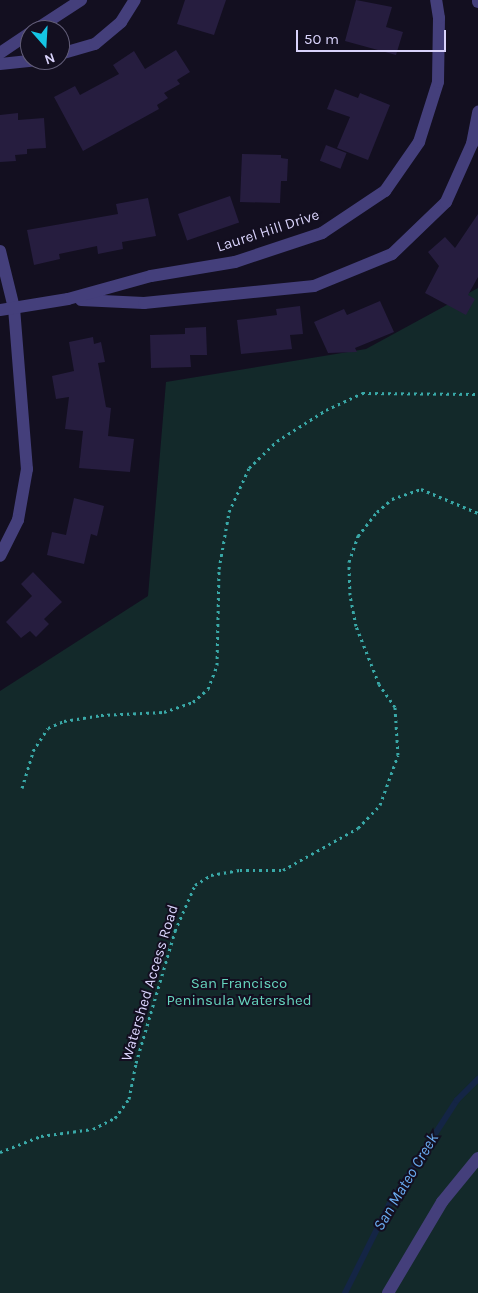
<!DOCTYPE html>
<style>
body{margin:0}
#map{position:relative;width:478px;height:1293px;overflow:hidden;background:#130f20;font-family:Karla,sans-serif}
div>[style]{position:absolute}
.green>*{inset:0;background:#13292a}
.stream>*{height:6px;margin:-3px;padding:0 3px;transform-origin:3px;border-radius:3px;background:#142545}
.building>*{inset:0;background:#261d3f;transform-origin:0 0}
.path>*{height:3px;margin-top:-1.5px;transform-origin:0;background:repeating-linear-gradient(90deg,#39a8a7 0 2.5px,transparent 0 6.5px)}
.minor>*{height:12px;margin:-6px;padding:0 6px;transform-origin:6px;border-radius:6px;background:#443f7b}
.tertiary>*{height:12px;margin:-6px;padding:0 6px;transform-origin:6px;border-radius:6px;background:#443f7b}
span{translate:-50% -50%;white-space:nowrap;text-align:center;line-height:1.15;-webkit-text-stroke:4px #130f20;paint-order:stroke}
.street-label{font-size:15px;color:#d9d3fb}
.park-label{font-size:15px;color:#66d4be}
.water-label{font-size:16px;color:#6aacf1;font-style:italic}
.north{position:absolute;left:20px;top:20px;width:50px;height:50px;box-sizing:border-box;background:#130f20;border:1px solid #625d78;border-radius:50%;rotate:161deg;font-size:14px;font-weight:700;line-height:20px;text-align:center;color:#d9d3fb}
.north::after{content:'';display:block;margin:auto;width:18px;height:22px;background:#15c5e4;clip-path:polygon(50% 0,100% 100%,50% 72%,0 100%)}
.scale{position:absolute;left:296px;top:30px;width:150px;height:22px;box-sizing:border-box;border:2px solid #d9d3fb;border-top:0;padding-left:6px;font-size:15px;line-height:18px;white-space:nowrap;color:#d9d3fb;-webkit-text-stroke:4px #130f20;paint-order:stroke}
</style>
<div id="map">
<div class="green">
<i style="clip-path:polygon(478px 288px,478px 1293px,0 1293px,0 691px,148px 596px,166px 382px,366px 349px)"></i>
</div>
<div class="stream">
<i style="left:345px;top:1293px;width:98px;rotate:-63.4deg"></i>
<i style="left:389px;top:1205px;width:125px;rotate:-57.1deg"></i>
<i style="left:457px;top:1100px;width:30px;rotate:-45deg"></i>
</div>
<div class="building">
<i style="clip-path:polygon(185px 0,226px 0,214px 35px,177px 24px)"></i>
<i style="clip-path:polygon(356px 0,392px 7px,386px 27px,403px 32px,396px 55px,345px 41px)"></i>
<i style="clip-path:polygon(176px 50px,190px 72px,177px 80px,180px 84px,164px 93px,168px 98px,157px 105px,159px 109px,83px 151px,54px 97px,75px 86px,80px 95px,119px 74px,113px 65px,134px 51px,145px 69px)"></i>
<i style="clip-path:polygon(335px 89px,358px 98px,360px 93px,390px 105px,368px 160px,337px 148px,350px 117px,327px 109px)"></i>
<i style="clip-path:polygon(18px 113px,18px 120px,44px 118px,46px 148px,27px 149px,27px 154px,15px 155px,16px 161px,0 162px,0 115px)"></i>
<i style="left:326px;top:145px;width:22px;height:17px;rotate:21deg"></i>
<i style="clip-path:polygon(242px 154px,281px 155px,281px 158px,288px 159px,287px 181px,281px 181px,280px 203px,240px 202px)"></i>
<i style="left:230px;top:196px;width:28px;height:55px;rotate:71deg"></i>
<i style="clip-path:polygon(148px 198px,156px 236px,122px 242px,123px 249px,98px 254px,97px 246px,59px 254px,60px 259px,34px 265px,27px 230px,118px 214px,116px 204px)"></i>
<i style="clip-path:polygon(478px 214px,478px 277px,468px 295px,475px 299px,466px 315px,425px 293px,439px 266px,428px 252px,445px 237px,455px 248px)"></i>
<i style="clip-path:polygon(380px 301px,394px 332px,355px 348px,357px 352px,328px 353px,314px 322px,344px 309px,347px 315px)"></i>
<i style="clip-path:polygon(300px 306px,303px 334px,290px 335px,292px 349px,241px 354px,237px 320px,277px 315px,276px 309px)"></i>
<i style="clip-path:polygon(206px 327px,207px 355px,190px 355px,191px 367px,151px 368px,150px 335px,185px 334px,185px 328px)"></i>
<i style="clip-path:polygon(93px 337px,94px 344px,101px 342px,105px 362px,98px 363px,106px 407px,111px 408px,108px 436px,134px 439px,130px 472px,79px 468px,83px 431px,65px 429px,69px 397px,56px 399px,52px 376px,74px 371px,69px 342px)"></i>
<i style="clip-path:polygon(74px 498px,104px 506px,97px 536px,91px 534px,84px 564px,47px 555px,52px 532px,66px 535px)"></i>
<i style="clip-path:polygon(33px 572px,62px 602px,44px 619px,49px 624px,36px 637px,30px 631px,21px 638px,6px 622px,32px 596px,21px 584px)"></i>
</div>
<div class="path">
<i style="left:22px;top:788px;width:39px;rotate:-73deg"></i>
<i style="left:33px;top:751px;width:27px;rotate:-57deg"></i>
<i style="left:48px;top:728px;width:17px;rotate:-24deg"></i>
<i style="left:64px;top:721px;width:37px;rotate:-9deg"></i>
<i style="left:101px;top:715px;width:63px;rotate:-2.7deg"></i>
<i style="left:164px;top:712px;width:31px;rotate:-19deg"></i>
<i style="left:193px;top:702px;width:20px;rotate:-41deg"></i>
<i style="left:208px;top:689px;width:26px;rotate:-69deg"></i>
<i style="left:217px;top:665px;width:96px;rotate:-88.8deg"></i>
<i style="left:219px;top:569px;width:58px;rotate:-80deg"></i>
<i style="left:229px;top:512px;width:48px;rotate:-65.6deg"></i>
<i style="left:249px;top:468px;width:39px;rotate:-44deg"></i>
<i style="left:277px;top:441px;width:58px;rotate:-32.3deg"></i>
<i style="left:326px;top:410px;width:40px;rotate:-25deg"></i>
<i style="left:362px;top:393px;width:116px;rotate:0.5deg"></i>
<i style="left:0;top:1152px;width:44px;rotate:-21.3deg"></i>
<i style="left:41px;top:1136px;width:52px;rotate:-7.7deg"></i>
<i style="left:93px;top:1129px;width:25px;rotate:-27deg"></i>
<i style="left:115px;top:1118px;width:24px;rotate:-54deg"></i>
<i style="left:129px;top:1099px;width:37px;rotate:-79deg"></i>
<i style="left:136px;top:1063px;width:138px;rotate:-73.5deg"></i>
<i style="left:175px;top:931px;width:50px;rotate:-66.5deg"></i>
<i style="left:195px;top:885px;width:19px;rotate:-32deg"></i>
<i style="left:211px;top:875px;width:29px;rotate:-10deg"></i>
<i style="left:240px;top:870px;width:43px"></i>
<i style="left:283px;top:870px;width:86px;rotate:-29.2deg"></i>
<i style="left:358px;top:828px;width:32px;rotate:-46deg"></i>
<i style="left:380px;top:805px;width:53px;rotate:-70.2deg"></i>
<i style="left:398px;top:755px;width:48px;rotate:-93.6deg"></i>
<i style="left:395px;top:707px;width:28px;rotate:-125deg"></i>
<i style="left:379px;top:684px;width:62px;rotate:-111.6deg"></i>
<i style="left:356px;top:626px;width:32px;rotate:-101deg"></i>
<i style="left:350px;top:595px;width:33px;rotate:-92deg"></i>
<i style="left:349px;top:562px;width:28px;rotate:-71deg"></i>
<i style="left:358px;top:536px;width:31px;rotate:-52deg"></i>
<i style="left:377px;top:512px;width:20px;rotate:-41deg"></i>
<i style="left:392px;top:499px;width:31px;rotate:-19deg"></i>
<i style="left:421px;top:489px;width:62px;rotate:22.8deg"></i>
</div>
<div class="minor">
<i style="left:478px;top:0;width:2px;rotate:90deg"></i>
<i style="left:35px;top:30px;width:55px;rotate:-33.1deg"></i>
<i style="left:0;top:53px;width:36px;rotate:-34deg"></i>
<i style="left:60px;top:54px;width:36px;rotate:-16deg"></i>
<i style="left:95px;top:44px;width:34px;rotate:-40deg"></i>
<i style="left:121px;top:22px;width:26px;rotate:-58deg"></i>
<i style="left:0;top:64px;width:36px;rotate:-6deg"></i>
<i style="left:0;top:251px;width:59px;rotate:76.2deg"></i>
<i style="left:14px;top:308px;width:162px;rotate:85.4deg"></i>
<i style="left:27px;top:469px;width:52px;rotate:100deg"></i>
<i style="left:18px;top:520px;width:40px;rotate:116.6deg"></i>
<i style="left:81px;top:300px;width:63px;rotate:2.7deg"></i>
<i style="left:144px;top:303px;width:171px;rotate:-5.7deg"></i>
<i style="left:314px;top:286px;width:84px;rotate:-22.3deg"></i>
<i style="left:392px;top:254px;width:75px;rotate:-43.9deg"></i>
<i style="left:446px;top:202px;width:64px;rotate:-65.9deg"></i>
<i style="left:472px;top:144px;width:33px;rotate:-79deg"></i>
<i style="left:0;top:310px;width:69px;rotate:-9.2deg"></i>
<i style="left:68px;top:299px;width:86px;rotate:-15.5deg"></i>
<i style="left:151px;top:276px;width:85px;rotate:-9.5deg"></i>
<i style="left:235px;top:262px;width:92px;rotate:-18.4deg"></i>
<i style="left:322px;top:233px;width:76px;rotate:-33.7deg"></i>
<i style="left:385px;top:191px;width:60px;rotate:-55.2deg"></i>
<i style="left:419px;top:142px;width:63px;rotate:-72.4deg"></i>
<i style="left:438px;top:82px;width:64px;rotate:-89.1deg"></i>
<i style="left:439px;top:18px;width:18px;rotate:-99deg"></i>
</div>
<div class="tertiary">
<i style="left:388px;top:1293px;width:106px;rotate:-59.3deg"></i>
<i style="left:442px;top:1202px;width:57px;rotate:-50.7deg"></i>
</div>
<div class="street-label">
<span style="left:268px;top:231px;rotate:-18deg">Laurel Hill Drive</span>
<span style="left:150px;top:983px;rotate:-73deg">Watershed Access Road</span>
</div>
<div class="park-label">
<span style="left:239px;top:992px">San Francisco<br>Peninsula Watershed</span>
</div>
<div class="water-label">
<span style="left:406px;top:1182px;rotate:-59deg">San Mateo Creek</span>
</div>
<div class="north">N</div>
<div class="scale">50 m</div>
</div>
